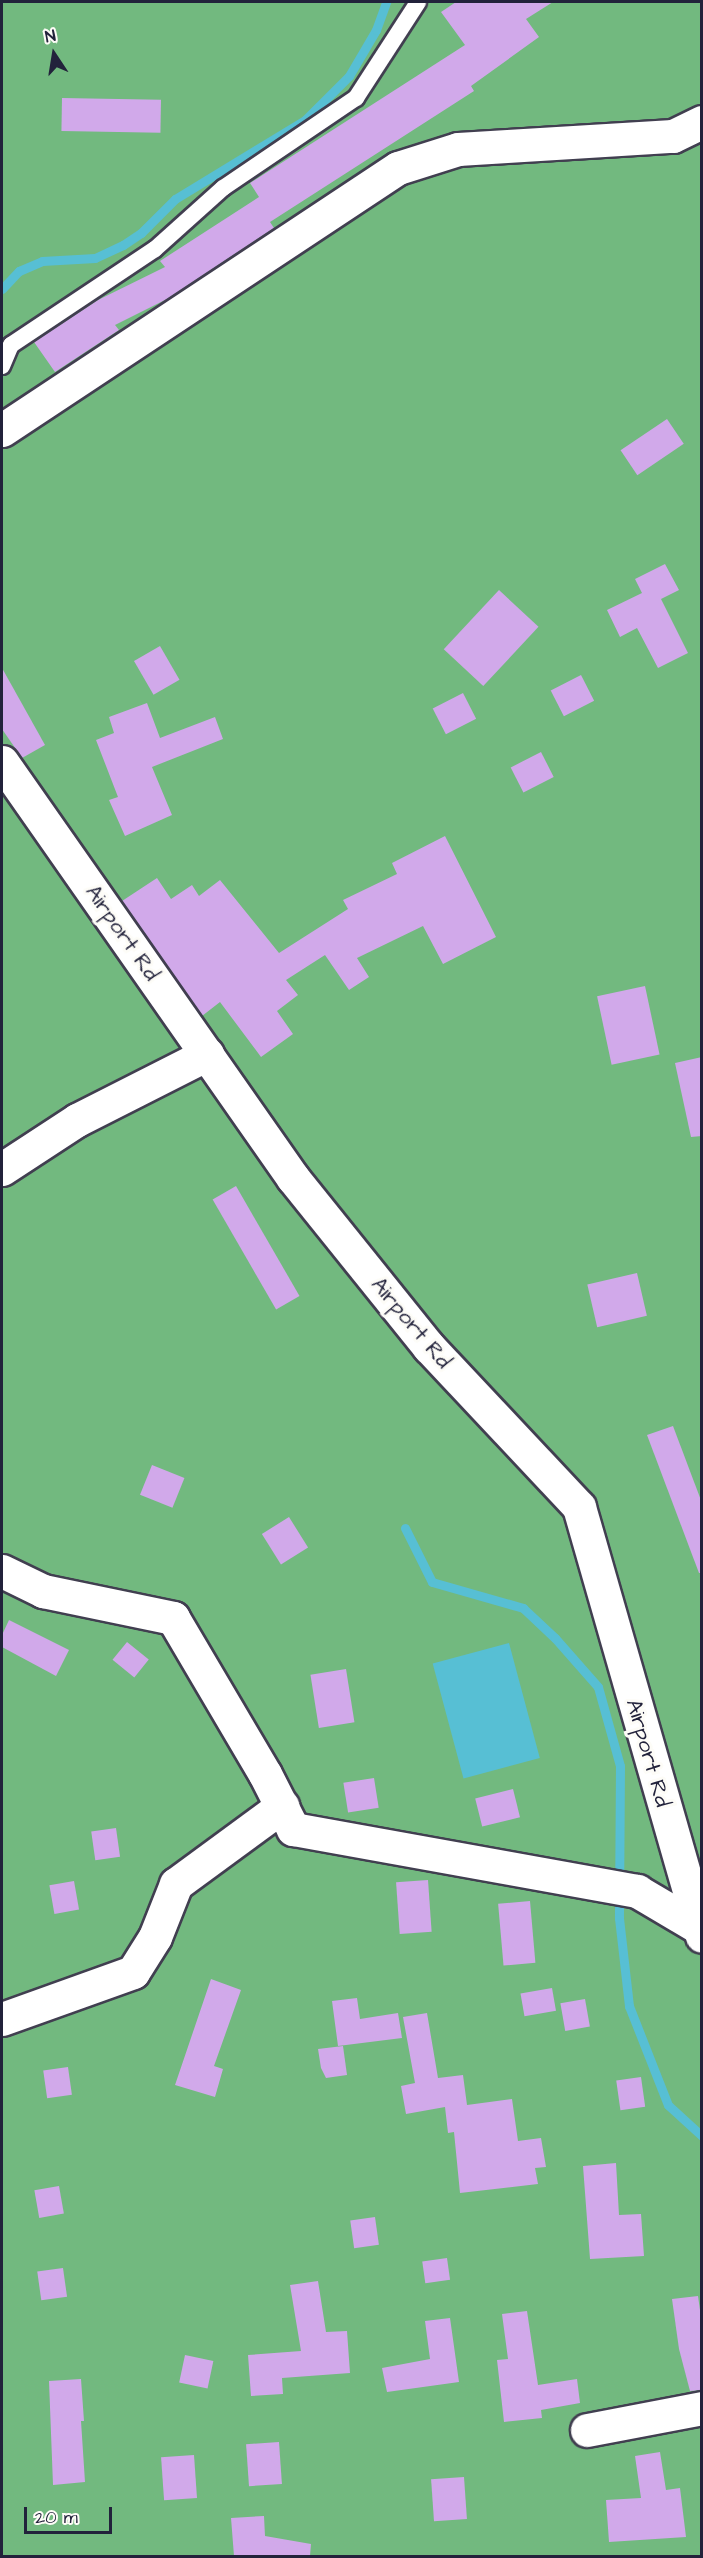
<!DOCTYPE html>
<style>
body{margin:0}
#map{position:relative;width:703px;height:2558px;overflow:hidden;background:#eee5c7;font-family:"Architects Daughter",sans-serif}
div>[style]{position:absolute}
.forest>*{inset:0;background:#72b97f;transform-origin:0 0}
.water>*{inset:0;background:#57bfd4;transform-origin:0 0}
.stream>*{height:9px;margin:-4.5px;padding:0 4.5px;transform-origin:4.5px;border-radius:4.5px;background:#57bfd4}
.building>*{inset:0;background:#d1a9ea;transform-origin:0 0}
.roads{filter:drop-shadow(2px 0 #413f50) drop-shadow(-2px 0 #413f50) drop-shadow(0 2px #413f50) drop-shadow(0 -2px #413f50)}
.lane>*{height:16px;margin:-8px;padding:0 8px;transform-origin:8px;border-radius:8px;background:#fff}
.street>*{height:33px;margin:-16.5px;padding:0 16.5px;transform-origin:16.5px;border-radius:16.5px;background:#fff}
.secondary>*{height:33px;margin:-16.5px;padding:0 16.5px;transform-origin:16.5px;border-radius:16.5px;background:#fff}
span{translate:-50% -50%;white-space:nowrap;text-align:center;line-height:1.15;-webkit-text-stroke:6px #fdfcf7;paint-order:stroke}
.street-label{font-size:22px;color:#22223b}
.frame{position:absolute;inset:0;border:3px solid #22223b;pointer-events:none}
.north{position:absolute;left:24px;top:24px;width:60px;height:60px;-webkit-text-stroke:4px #fdfcf7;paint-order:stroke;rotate:348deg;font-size:16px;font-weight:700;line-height:24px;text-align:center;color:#22223b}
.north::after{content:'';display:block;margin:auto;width:21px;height:27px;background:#22223b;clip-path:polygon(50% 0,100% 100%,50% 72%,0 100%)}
.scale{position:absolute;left:24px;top:2507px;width:88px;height:27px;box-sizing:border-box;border:3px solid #22223b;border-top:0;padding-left:8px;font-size:18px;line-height:21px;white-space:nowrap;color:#22223b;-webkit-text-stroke:4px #fdfcf7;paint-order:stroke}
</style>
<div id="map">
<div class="forest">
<i style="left:2px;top:2px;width:699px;height:2554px"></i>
</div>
<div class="water">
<i style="left:509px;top:1643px;width:119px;height:79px;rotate:75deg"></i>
</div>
<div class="stream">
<i style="left:2px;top:289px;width:25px;rotate:-47deg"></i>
<i style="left:19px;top:271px;width:25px;rotate:-23deg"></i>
<i style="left:42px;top:261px;width:53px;rotate:-3.2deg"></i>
<i style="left:95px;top:258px;width:31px;rotate:-25deg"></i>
<i style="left:123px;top:245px;width:22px;rotate:-34deg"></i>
<i style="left:141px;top:233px;width:48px;rotate:-45deg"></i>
<i style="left:175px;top:199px;width:152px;rotate:-31.3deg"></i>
<i style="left:305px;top:120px;width:62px;rotate:-45deg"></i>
<i style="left:349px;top:76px;width:53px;rotate:-59.6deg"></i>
<i style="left:376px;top:30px;width:30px;rotate:-70deg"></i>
<i style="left:405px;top:1528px;width:60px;rotate:63.4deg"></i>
<i style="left:432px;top:1582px;width:95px;rotate:15.9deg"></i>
<i style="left:523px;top:1608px;width:44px;rotate:43.2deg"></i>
<i style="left:555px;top:1638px;width:65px;rotate:48.7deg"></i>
<i style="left:598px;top:1687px;width:82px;rotate:74.4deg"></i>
<i style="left:620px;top:1766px;width:152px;rotate:90.4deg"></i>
<i style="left:619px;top:1918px;width:89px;rotate:83.5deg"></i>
<i style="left:629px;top:2006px;width:106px;rotate:68.5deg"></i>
<i style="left:668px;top:2105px;width:46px;rotate:42.4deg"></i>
</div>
<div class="building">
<i style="clip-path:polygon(456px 2px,553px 2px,526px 19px,539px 37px,471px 86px,474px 91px,270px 222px,274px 228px,167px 299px,115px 325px,119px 330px,55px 372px,34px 342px,98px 300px,165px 267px,160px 261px,259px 197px,250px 183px,465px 45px,441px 12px)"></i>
<i style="left:62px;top:98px;width:99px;height:33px;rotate:1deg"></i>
<i style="left:667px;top:419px;width:30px;height:56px;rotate:56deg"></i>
<i style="clip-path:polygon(665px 564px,679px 590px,661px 599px,688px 653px,658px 668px,637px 628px,620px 637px,607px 610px,642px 593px,635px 579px)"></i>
<i style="left:499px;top:590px;width:54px;height:81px;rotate:43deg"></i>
<i style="left:160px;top:646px;width:39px;height:30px;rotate:60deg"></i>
<i style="clip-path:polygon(2px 668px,45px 745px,22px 758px,2px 729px)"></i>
<i style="left:581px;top:675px;width:29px;height:34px;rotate:63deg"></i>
<i style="left:463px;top:693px;width:29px;height:34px;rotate:63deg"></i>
<i style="clip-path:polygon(147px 703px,160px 738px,215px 717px,223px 739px,152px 767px,172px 815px,125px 836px,109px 800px,118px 797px,96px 740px,114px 733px,109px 717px)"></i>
<i style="left:541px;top:752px;width:28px;height:34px;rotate:63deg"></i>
<i style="clip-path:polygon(445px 836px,496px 937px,443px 964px,423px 926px,357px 958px,369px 977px,349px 990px,325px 955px,286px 980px,298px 995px,277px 1011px,293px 1034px,261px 1057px,220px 1002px,202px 1016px,122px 901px,157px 878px,171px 899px,192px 885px,199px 896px,220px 880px,279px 953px,348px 909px,343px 900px,397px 874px,392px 863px)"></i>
<i style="left:645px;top:986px;width:70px;height:49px;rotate:78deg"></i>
<i style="clip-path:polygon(702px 1057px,702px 1136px,691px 1137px,675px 1063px)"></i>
<i style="left:236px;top:1186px;width:127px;height:27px;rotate:60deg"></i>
<i style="left:637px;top:1273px;width:44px;height:51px;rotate:77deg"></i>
<i style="clip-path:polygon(673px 1426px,702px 1503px,702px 1573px,699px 1573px,647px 1435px)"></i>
<i style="left:152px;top:1465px;width:35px;height:32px;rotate:22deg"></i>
<i style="left:289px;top:1517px;width:36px;height:32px;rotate:58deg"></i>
<i style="clip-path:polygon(9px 1620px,69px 1650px,56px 1676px,2px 1647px,2px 1635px)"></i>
<i style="left:127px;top:1642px;width:28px;height:23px;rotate:39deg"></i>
<i style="left:346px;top:1669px;width:54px;height:36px;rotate:81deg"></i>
<i style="left:374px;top:1778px;width:30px;height:31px;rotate:81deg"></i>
<i style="left:513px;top:1789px;width:29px;height:39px;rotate:76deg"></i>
<i style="left:116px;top:1828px;width:29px;height:25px;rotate:82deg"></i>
<i style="left:428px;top:1880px;width:52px;height:32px;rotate:86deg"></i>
<i style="left:74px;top:1881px;width:29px;height:25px;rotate:80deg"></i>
<i style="left:530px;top:1901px;width:62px;height:32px;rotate:85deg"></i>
<i style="clip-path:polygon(211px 1979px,241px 1990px,214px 2066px,223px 2069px,215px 2097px,175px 2085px)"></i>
<i style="left:552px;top:1988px;width:23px;height:32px;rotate:80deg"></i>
<i style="clip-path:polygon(357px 1998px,360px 2019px,398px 2013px,402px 2038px,338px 2046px,332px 2001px)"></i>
<i style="left:585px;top:1999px;width:28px;height:25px;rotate:80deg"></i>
<i style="clip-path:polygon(427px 2013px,438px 2078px,463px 2075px,467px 2105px,512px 2099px,518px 2141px,541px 2138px,546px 2167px,535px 2168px,538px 2184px,460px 2193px,454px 2132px,448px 2133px,445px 2107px,406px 2114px,401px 2086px,415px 2083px,403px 2017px)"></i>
<i style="clip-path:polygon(343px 2046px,347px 2075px,326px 2078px,321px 2068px,318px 2049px)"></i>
<i style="left:68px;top:2067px;width:28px;height:25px;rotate:82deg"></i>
<i style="left:641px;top:2077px;width:30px;height:25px;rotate:82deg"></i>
<i style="clip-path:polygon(616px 2163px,619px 2215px,641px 2214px,644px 2256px,590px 2259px,583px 2166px)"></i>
<i style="left:59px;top:2186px;width:28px;height:25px;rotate:80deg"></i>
<i style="left:375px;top:2217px;width:28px;height:25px;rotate:82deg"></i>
<i style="left:447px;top:2258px;width:22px;height:25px;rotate:82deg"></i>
<i style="left:63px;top:2268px;width:29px;height:26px;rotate:82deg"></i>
<i style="clip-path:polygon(318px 2281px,326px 2332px,347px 2331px,350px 2373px,282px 2378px,283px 2394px,251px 2396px,248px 2355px,301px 2351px,290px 2285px)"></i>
<i style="clip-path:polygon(698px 2296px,702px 2324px,702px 2390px,690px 2391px,679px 2349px,672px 2299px)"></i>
<i style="clip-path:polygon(527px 2311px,538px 2385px,577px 2379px,580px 2403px,541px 2410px,542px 2418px,504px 2422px,497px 2360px,508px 2359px,502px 2314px)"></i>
<i style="clip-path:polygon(450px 2318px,459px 2382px,387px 2392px,382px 2368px,430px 2359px,425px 2321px)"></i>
<i style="left:185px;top:2355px;width:29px;height:28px;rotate:12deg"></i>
<i style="clip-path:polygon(81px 2379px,84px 2421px,81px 2421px,85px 2482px,53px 2485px,49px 2381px)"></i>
<i style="left:279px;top:2442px;width:42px;height:33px;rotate:86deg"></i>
<i style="clip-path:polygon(660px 2452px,666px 2490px,680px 2488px,686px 2537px,609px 2542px,606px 2500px,641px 2498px,635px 2456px)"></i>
<i style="left:194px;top:2455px;width:43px;height:33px;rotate:86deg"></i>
<i style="left:464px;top:2477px;width:42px;height:33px;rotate:86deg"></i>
<i style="clip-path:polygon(264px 2516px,265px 2536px,311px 2544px,310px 2556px,234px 2556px,231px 2518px)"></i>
</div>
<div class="roads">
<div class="lane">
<i style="left:2px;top:366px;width:23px;rotate:-67deg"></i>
<i style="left:11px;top:345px;width:173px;rotate:-33.7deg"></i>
<i style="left:155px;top:249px;width:91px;rotate:-41.9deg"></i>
<i style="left:223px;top:188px;width:161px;rotate:-34.1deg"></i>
<i style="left:356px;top:98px;width:114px;rotate:-57.1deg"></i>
</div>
<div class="street">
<i style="left:2px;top:430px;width:475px;rotate:-33.5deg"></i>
<i style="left:398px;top:168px;width:63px;rotate:-17.6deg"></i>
<i style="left:458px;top:149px;width:215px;rotate:-3.5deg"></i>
<i style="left:673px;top:136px;width:32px;rotate:-26deg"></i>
<i style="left:2px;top:1169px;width:90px;rotate:-33.2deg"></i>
<i style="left:77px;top:1120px;width:146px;rotate:-26.9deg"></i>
<i style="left:2px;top:1571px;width:46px;rotate:26deg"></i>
<i style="left:43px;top:1591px;width:133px;rotate:11.7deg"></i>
<i style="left:173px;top:1618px;width:181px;rotate:59.5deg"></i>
<i style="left:265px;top:1774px;width:62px;rotate:63deg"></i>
<i style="left:293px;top:1829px;width:350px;rotate:10.2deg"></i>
<i style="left:637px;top:1891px;width:71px;rotate:30.5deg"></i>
<i style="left:2px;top:2019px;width:139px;rotate:-19.7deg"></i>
<i style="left:133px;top:1972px;width:41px;rotate:-57.8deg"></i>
<i style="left:155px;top:1937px;width:57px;rotate:-68.4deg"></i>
<i style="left:176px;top:1884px;width:132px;rotate:-36.3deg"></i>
<i style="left:587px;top:2430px;width:117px;rotate:-10.8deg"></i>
</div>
<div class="secondary">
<i style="left:2px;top:762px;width:508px;rotate:55.03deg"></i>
<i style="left:293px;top:1178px;width:217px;rotate:51.2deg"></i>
<i style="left:429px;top:1347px;width:219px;rotate:46.8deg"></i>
<i style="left:579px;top:1507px;width:446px;rotate:74deg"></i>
</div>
</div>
<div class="street-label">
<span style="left:122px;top:933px;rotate:55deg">Airport Rd</span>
<span style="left:411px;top:1323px;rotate:50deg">Airport Rd</span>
<span style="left:648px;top:1753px;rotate:74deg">Airport Rd</span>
</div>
<div class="frame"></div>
<div class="north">N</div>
<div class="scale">20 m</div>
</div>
